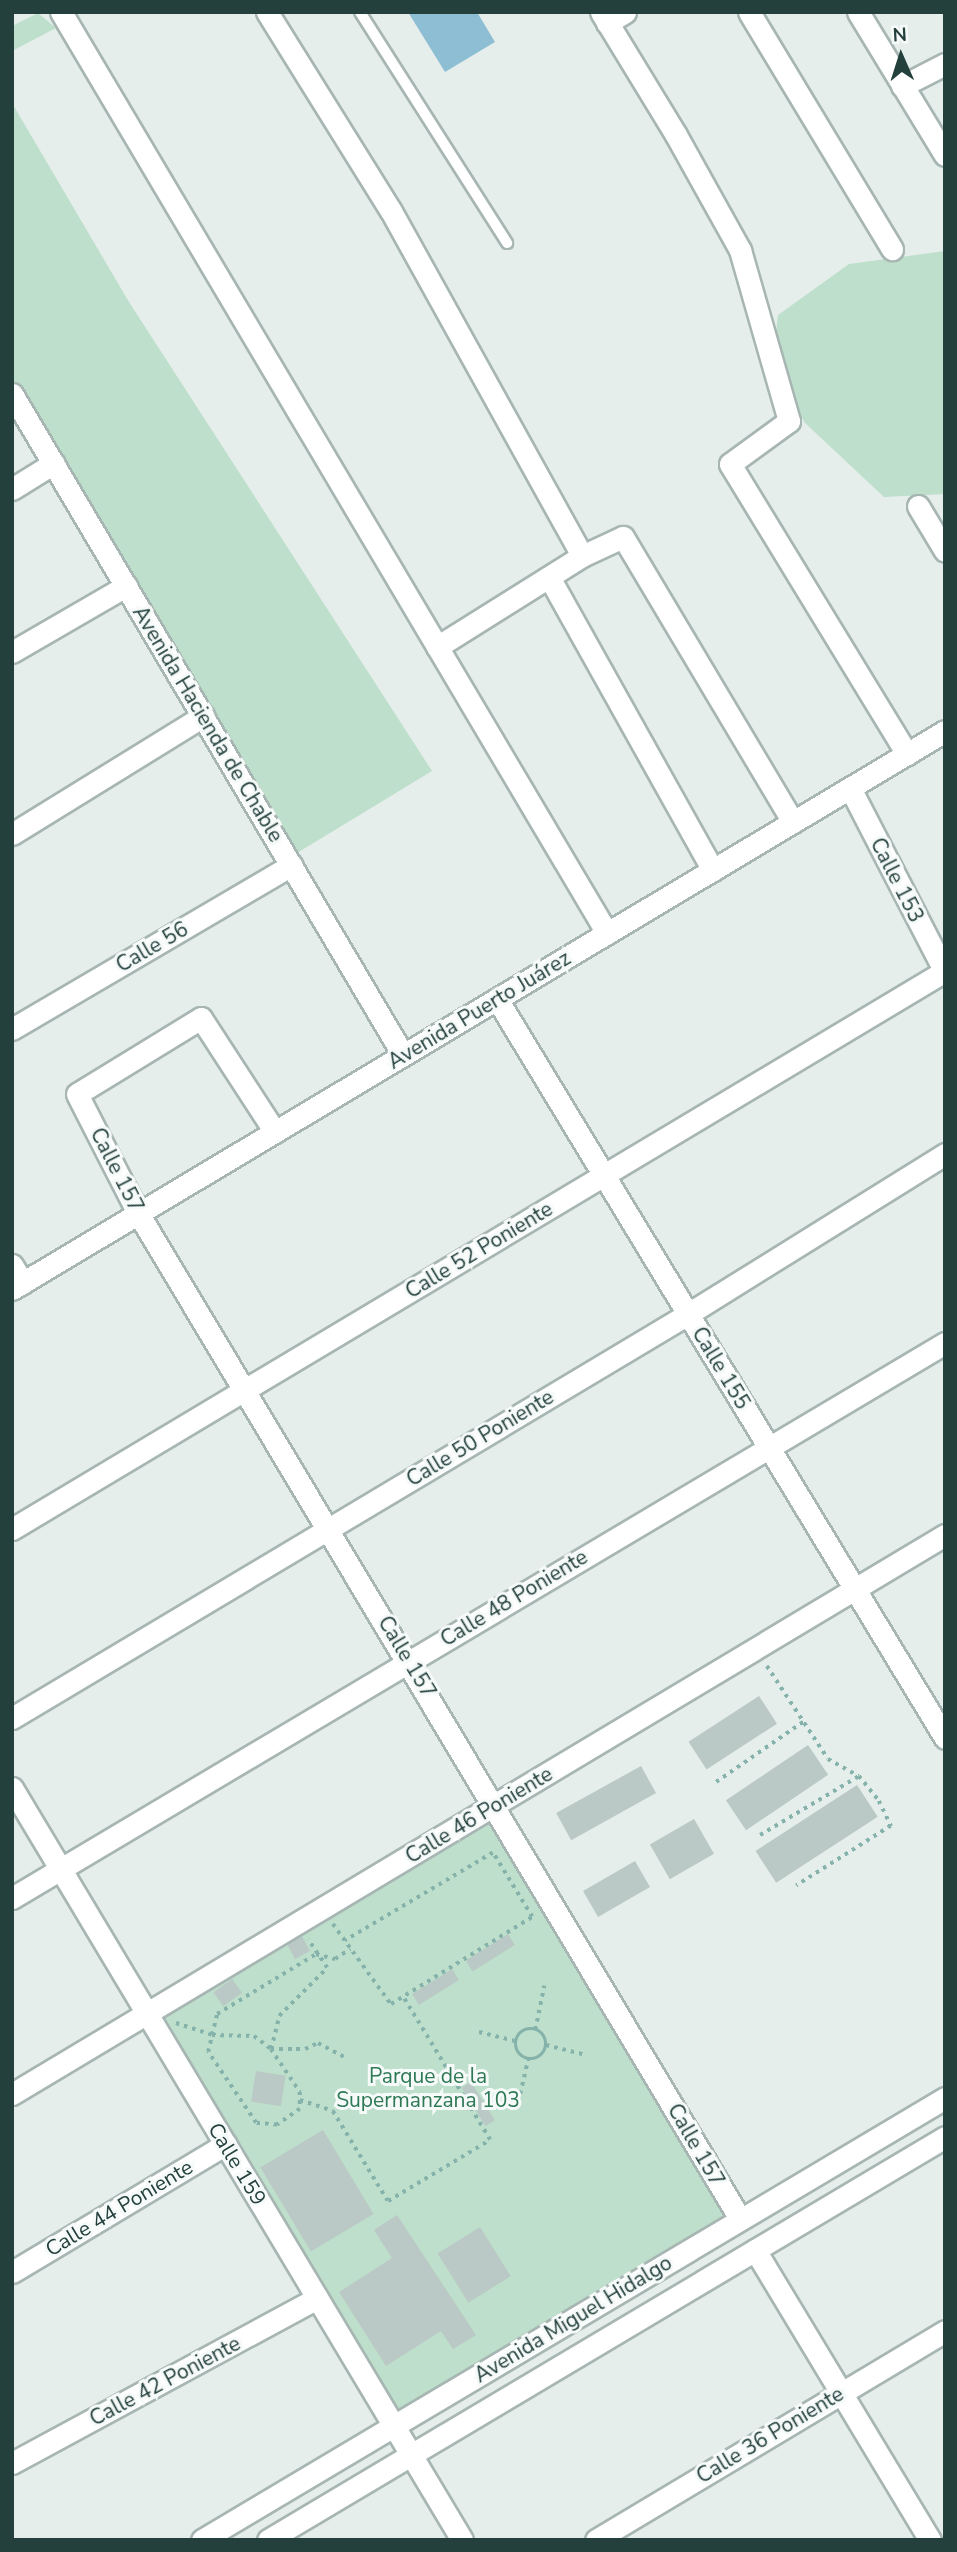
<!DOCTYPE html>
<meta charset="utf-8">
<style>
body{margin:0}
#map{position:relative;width:957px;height:2552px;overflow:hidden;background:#e5eeeb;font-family:"Nunito Sans",sans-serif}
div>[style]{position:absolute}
.green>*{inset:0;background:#bedfcb;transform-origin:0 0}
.water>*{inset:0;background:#8dbed3}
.building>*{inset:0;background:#bac9c5;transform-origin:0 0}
.path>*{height:3.5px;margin-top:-1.75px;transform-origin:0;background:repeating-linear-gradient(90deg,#85b2aa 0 3.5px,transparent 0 8.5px)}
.path>.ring{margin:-1.75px;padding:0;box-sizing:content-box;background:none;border:3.5px solid #85b2aa;border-radius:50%}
.roads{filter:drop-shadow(2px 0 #a7b6b3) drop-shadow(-2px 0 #a7b6b3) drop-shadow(0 2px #a7b6b3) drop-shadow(0 -2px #a7b6b3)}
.service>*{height:10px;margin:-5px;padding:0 5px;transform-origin:5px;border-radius:5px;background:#fff}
.minor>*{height:21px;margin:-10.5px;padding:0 10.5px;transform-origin:10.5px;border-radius:10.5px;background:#fff}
.tertiary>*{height:21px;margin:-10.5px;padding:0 10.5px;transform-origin:10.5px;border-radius:10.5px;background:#fff}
.secondary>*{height:21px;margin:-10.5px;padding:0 10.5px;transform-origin:10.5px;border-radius:10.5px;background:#fff}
span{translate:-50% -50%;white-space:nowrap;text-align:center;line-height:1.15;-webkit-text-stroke:6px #f6faf9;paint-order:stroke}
.street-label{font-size:21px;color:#23403d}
.park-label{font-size:21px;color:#2d7855}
.frame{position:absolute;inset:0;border:14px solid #23403d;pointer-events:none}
.north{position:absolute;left:866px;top:21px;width:70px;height:70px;-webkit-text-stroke:5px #f6faf9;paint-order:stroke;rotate:357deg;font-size:19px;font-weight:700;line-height:28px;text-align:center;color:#23403d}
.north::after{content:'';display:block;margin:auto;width:24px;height:32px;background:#23403d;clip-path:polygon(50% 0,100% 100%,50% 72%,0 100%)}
</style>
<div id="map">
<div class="green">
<i style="clip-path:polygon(38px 13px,56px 28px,12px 51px,12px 26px)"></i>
<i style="clip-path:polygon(12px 103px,129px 302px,432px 771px,297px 853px,12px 380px)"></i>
<i style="clip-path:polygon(945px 251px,945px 494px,884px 497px,804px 422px,774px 351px,778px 315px,849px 264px)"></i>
<i style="left:495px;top:1806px;width:480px;height:404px;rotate:59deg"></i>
</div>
<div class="water">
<i style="clip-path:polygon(408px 12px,477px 12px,495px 42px,445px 72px)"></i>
</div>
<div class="building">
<i style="left:759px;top:1696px;width:33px;height:84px;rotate:57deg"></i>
<i style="left:808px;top:1745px;width:36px;height:99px;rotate:56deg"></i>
<i style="left:641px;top:1766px;width:31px;height:97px;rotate:61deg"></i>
<i style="left:857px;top:1785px;width:38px;height:121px;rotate:57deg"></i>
<i style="left:694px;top:1819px;width:40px;height:51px;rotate:60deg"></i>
<i style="left:635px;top:1861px;width:30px;height:60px;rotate:60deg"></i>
<i style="left:508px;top:1934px;width:13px;height:50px;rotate:58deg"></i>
<i style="left:302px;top:1936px;width:17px;height:17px;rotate:62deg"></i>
<i style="left:452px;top:1969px;width:13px;height:47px;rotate:58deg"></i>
<i style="left:232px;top:1979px;width:17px;height:23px;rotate:54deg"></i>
<i style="left:256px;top:2071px;width:30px;height:31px;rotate:9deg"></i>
<i style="left:471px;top:2082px;width:45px;height:11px;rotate:58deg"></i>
<i style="left:323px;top:2130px;width:98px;height:73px;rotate:59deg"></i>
<i style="clip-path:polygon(397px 2215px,476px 2335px,453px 2349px,441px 2331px,386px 2366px,339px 2292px,392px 2258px,374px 2230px)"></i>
<i style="left:480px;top:2227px;width:58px;height:50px;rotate:58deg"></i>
</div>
<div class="path">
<i style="left:767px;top:1666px;width:111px;rotate:56.7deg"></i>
<i style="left:828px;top:1759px;width:35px;rotate:29deg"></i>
<i style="left:859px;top:1776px;width:32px;rotate:51deg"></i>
<i style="left:879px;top:1801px;width:28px;rotate:64deg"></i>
<i style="left:891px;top:1826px;width:112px;rotate:147.7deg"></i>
<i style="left:716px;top:1782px;width:107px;rotate:-34.7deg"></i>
<i style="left:760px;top:1835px;width:115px;rotate:-30.8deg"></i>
<i style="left:333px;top:1924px;width:99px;rotate:54.1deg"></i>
<i style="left:391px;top:2004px;width:166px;rotate:-31.7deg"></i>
<i style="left:532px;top:1917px;width:75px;rotate:-121.4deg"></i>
<i style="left:493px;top:1853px;width:172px;rotate:149.3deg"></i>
<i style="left:176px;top:2023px;width:38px;rotate:18deg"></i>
<i style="left:212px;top:2035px;width:42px;rotate:1.4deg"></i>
<i style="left:254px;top:2036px;width:21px;rotate:37deg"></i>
<i style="left:271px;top:2049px;width:52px;rotate:56deg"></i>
<i style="left:300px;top:2092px;width:17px;rotate:90deg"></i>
<i style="left:300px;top:2109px;width:28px;rotate:145deg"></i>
<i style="left:277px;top:2125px;width:21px;rotate:-175deg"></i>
<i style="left:256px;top:2123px;width:86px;rotate:-124.1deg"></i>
<i style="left:208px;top:2052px;width:17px;rotate:-77deg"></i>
<i style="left:212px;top:2035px;width:22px;rotate:-77deg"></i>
<i style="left:217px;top:2014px;width:116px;rotate:-31.2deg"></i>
<i style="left:316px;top:1954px;width:20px;rotate:15deg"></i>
<i style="left:335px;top:1959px;width:18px;rotate:-34deg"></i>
<i class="ring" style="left:516px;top:2029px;width:26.5px;height:26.5px"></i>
<i style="left:535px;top:2030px;width:45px;rotate:-78.4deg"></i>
<i style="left:479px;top:2032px;width:38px;rotate:14deg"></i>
<i style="left:546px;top:2045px;width:41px;rotate:14deg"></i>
<i style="left:271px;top:2049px;width:34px;rotate:-76deg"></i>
<i style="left:279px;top:2016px;width:68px;rotate:-45deg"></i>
<i style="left:327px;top:1968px;width:34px;rotate:-124deg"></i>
<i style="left:271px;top:2049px;width:34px"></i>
<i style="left:305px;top:2049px;width:14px;rotate:-25deg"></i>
<i style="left:318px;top:2043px;width:32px;rotate:28deg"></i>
<i style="left:520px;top:2094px;width:36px;rotate:-77deg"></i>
<i style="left:300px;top:2100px;width:35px;rotate:18deg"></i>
<i style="left:333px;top:2111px;width:105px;rotate:58.6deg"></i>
<i style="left:388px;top:2201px;width:119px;rotate:-30.9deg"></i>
<i style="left:490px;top:2140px;width:167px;rotate:-121.3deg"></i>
</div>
<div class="roads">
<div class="service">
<i style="left:360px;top:12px;width:274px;rotate:57.5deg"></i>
</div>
<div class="minor">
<i style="left:61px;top:12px;width:1071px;rotate:59.34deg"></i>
<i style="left:267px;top:12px;width:234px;rotate:58.1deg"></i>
<i style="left:391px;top:211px;width:394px;rotate:61deg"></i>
<i style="left:601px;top:12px;width:144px;rotate:58.6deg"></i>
<i style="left:676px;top:135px;width:132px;rotate:60.9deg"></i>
<i style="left:740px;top:250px;width:178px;rotate:74deg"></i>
<i style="left:789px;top:421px;width:73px;rotate:143.9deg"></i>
<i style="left:730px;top:464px;width:340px;rotate:58.6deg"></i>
<i style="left:749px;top:12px;width:277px;rotate:58.9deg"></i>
<i style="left:858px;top:12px;width:167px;rotate:58.7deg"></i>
<i style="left:607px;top:23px;width:21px;rotate:-31deg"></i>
<i style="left:902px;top:86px;width:48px;rotate:-27.1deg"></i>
<i style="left:12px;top:489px;width:49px;rotate:-31.8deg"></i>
<i style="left:918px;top:506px;width:52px;rotate:59deg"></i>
<i style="left:549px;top:577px;width:336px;rotate:60.8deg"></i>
<i style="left:437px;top:647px;width:171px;rotate:-32.1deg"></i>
<i style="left:582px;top:556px;width:45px;rotate:-24.9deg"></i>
<i style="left:623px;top:537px;width:332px;rotate:59.2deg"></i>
<i style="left:12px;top:652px;width:132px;rotate:-30.1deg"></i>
<i style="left:850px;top:788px;width:207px;rotate:62.7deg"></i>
<i style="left:12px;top:834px;width:225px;rotate:-31.7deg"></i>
<i style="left:497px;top:999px;width:864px;rotate:58.77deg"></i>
<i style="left:12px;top:1029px;width:324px;rotate:-30.4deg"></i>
<i style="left:275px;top:1132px;width:136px;rotate:-123deg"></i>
<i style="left:201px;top:1018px;width:145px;rotate:148.5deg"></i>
<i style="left:77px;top:1094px;width:134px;rotate:62.9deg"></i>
<i style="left:138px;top:1213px;width:1172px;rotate:59.1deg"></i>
<i style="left:12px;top:1265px;width:21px;rotate:59deg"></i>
<i style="left:12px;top:1529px;width:1087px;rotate:-30.88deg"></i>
<i style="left:12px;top:1718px;width:788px;rotate:-30.86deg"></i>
<i style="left:688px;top:1314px;width:303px;rotate:-31.9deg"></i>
<i style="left:12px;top:1898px;width:1086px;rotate:-30.75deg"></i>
<i style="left:12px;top:2094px;width:1088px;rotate:-30.93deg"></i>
<i style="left:755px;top:2250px;width:339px;rotate:58.9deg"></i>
<i style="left:12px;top:2272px;width:249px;rotate:-30.9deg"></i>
<i style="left:12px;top:2463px;width:347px;rotate:-28.4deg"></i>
<i style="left:596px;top:2540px;width:407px;rotate:-30.9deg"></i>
</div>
<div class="tertiary">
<i style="left:12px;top:394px;width:768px;rotate:59.39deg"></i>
<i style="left:12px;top:1289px;width:1087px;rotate:-30.88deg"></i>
<i style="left:12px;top:1788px;width:876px;rotate:59.1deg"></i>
</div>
<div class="secondary">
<i style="left:202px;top:2540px;width:865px;rotate:-30.75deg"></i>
<i style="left:268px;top:2540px;width:788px;rotate:-30.76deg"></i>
</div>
</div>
<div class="street-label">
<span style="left:208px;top:724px;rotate:59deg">Avenida Hacienda de Chable</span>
<span style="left:897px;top:880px;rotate:63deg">Calle 153</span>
<span style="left:152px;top:947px;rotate:-30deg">Calle 56</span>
<span style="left:479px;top:1010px;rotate:-31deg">Avenida Puerto Juárez</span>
<span style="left:117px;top:1170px;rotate:63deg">Calle 157</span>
<span style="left:479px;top:1250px;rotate:-31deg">Calle 52 Poniente</span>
<span style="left:721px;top:1368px;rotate:59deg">Calle 155</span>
<span style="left:480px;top:1438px;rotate:-31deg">Calle 50 Poniente</span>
<span style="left:514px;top:1598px;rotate:-31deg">Calle 48 Poniente</span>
<span style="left:407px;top:1657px;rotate:59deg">Calle 157</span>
<span style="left:479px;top:1815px;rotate:-31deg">Calle 46 Poniente</span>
<span style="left:696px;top:2145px;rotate:60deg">Calle 157</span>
<span style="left:237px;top:2164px;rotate:59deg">Calle 159</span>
<span style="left:119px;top:2208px;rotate:-31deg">Calle 44 Poniente</span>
<span style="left:573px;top:2319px;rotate:-31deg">Avenida Miguel Hidalgo</span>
<span style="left:165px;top:2381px;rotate:-28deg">Calle 42 Poniente</span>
<span style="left:770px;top:2435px;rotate:-31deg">Calle 36 Poniente</span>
</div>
<div class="park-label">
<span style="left:428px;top:2088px">Parque de la<br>Supermanzana 103</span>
</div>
<div class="frame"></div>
<div class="north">N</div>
</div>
